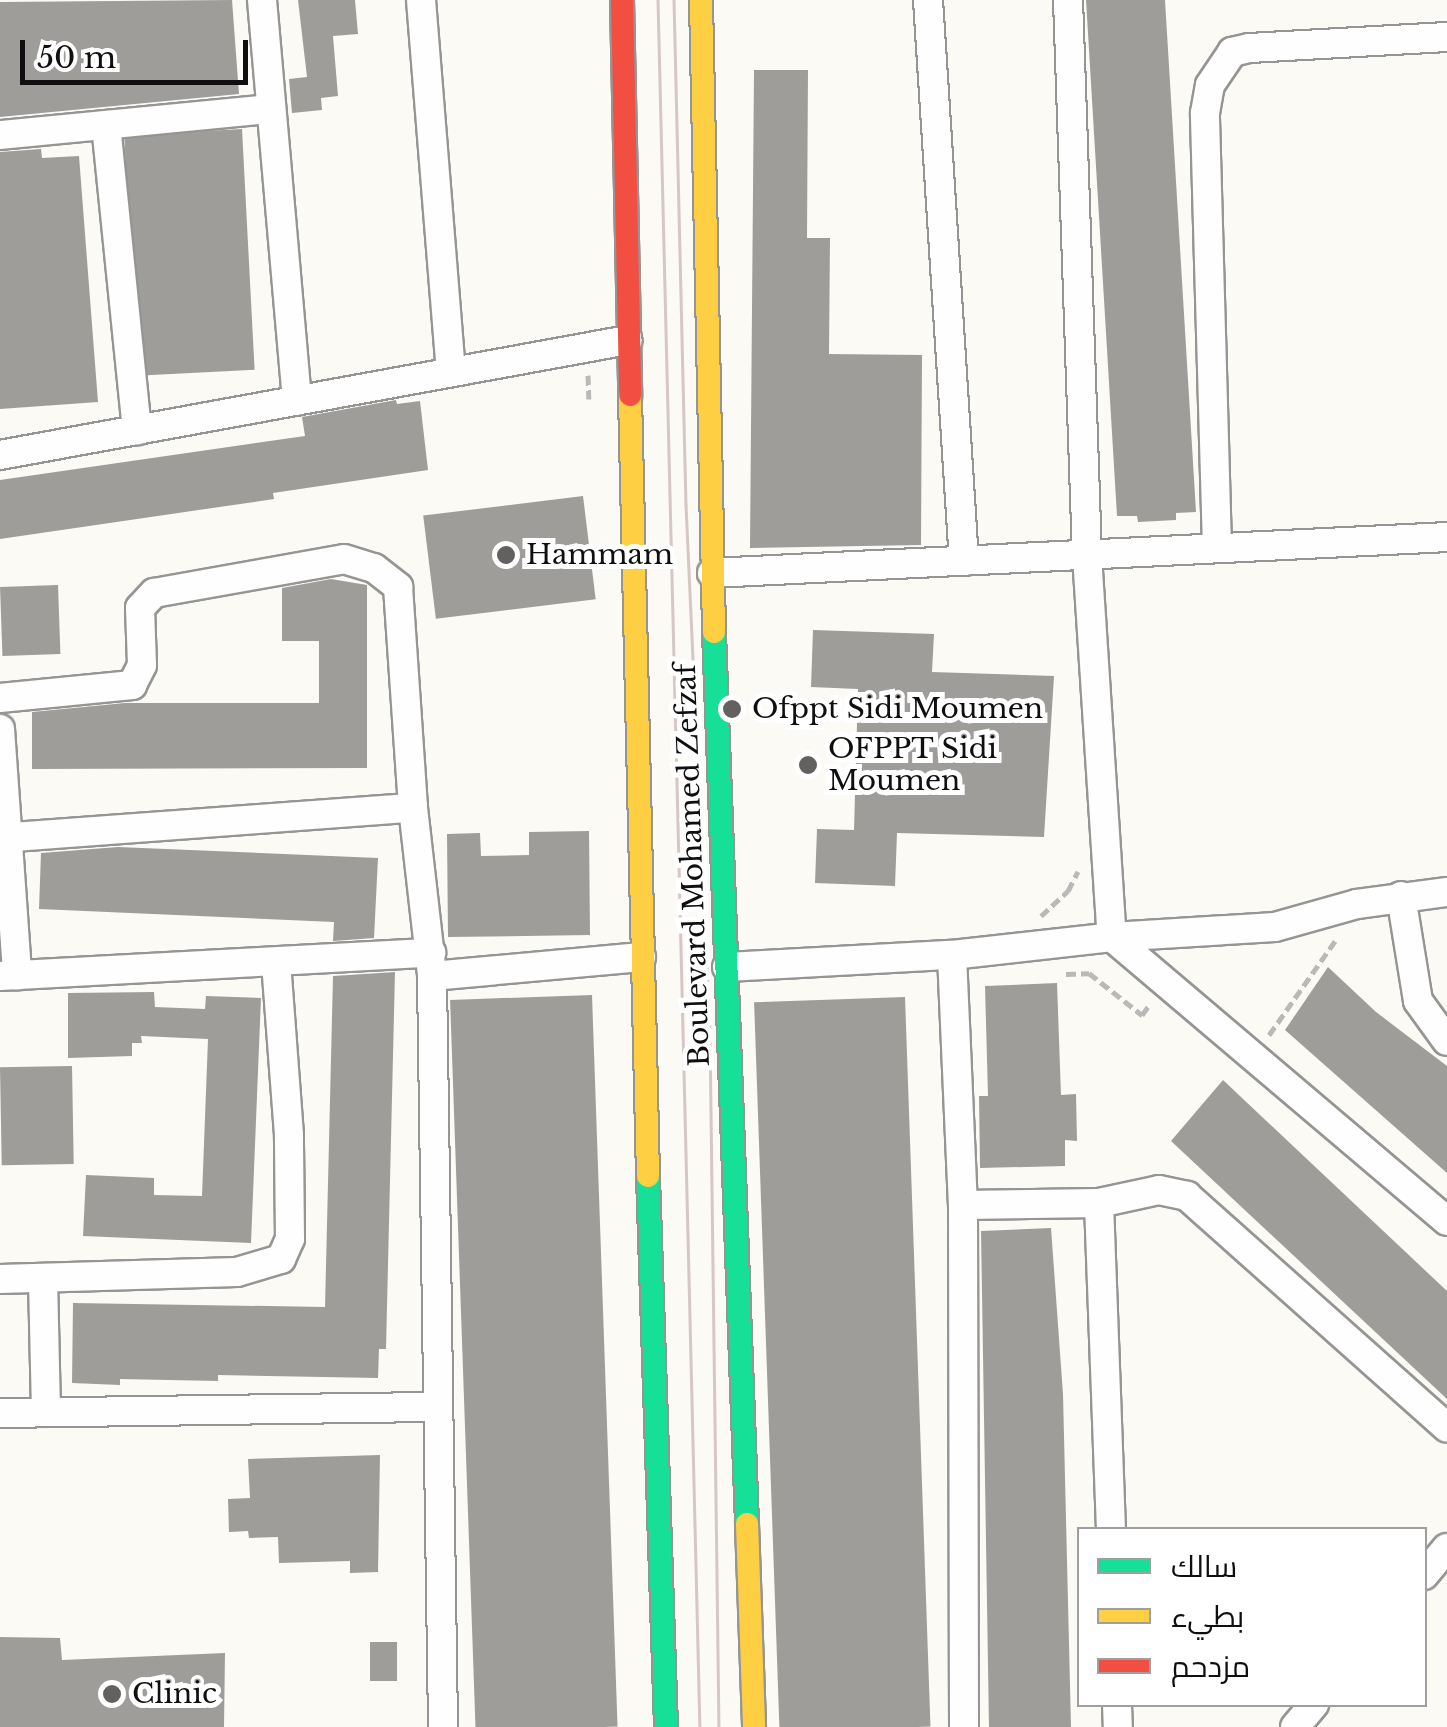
<!DOCTYPE html>
<meta charset="utf-8">
<style>
body{margin:0}
#map{position:relative;width:1447px;height:1727px;overflow:hidden;background:#fbfaf5;font-family:"Libre Baskerville",Cairo,serif}
div>[style]{position:absolute}
.building>*{inset:0;background:#9f9d9a;transform-origin:0 0}
.path>*{height:5px;margin-top:-2.5px;transform-origin:0;background:repeating-linear-gradient(90deg,#b9b9b8 0 10px,transparent 0 15px)}
.roads{filter:drop-shadow(2px 0 #959593) drop-shadow(-2px 0 #959593) drop-shadow(0 2px #959593) drop-shadow(0 -2px #959593)}
.street>*{height:28px;margin:-14px;padding:0 14px;transform-origin:14px;border-radius:14px;background:#fefefe}
.fast>*{height:22px;margin:-11px;padding:0 11px;transform-origin:11px;border-radius:11px;background:#16e098}
.slow>*{height:22px;margin:-11px;padding:0 11px;transform-origin:11px;border-radius:11px;background:#ffcf43}
.jam>*{height:22px;margin:-11px;padding:0 11px;transform-origin:11px;border-radius:11px;background:#f24e42}
.tram>*{height:2.5px;margin:-1.25px;padding:0 1.25px;transform-origin:1.25px;border-radius:1.25px;background:#d7c6c6}
.dots>*{width:28px;height:28px;translate:-50% -50%;box-sizing:border-box;border:5px solid #fff;border-radius:50%}
span{translate:-50% -50%;white-space:nowrap;text-align:center;line-height:1.15;-webkit-text-stroke:10px #fff;paint-order:stroke}
.poi-label{font-size:28px;color:#0f0f0f}
.left{translate:0 -50%;text-align:left}
.street-label{font-size:28px;color:#0f0f0f}
.legend{position:absolute;left:1077px;top:1527px;width:350px;height:180px;box-sizing:border-box;background:#fff;border:2px solid #9f9f9f;margin:0;padding:12px 18px;list-style:none;font-size:30px;color:#0f0f0f}
.legend li{display:flex;align-items:center;gap:20px;height:50px}
.legend b{width:50px;border:2px solid #9f9f9f}
.scale{position:absolute;left:20px;top:40px;width:228px;height:45px;box-sizing:border-box;border:5px solid #0f0f0f;border-top:0;padding-left:12px;font-size:30px;line-height:35px;white-space:nowrap;color:#0f0f0f;-webkit-text-stroke:8px #fff;paint-order:stroke}
</style>
<div id="map">
<div class="building">
<i style="clip-path:polygon(232px 0,239px 94px,0 117px,0 2px)"></i>
<i style="clip-path:polygon(298px 0,355px 0,358px 34px,333px 36px,338px 96px,321px 98px,322px 110px,292px 113px,289px 79px,307px 77px)"></i>
<i style="clip-path:polygon(1086px 0,1165px 0,1196px 512px,1176px 513px,1176px 520px,1138px 522px,1137px 516px,1117px 516px)"></i>
<i style="clip-path:polygon(754px 70px,808px 70px,807px 238px,830px 238px,829px 354px,922px 355px,921px 545px,750px 548px)"></i>
<i style="left:242px;top:129px;width:241px;height:118px;rotate:87deg"></i>
<i style="clip-path:polygon(41px 149px,42px 158px,79px 156px,98px 402px,0 409px,0 152px)"></i>
<i style="clip-path:polygon(396px 400px,397px 404px,420px 401px,428px 470px,273px 493px,274px 499px,0 539px,0 480px,305px 436px,302px 417px)"></i>
<i style="left:583px;top:496px;width:104px;height:161px;rotate:83deg"></i>
<i style="clip-path:polygon(331px 579px,367px 585px,367px 768px,32px 769px,32px 712px,125px 703px,319px 703px,319px 641px,282px 641px,282px 588px)"></i>
<i style="left:58px;top:585px;width:69px;height:58px;rotate:88deg"></i>
<i style="clip-path:polygon(813px 630px,934px 634px,932px 672px,1054px 676px,1044px 837px,897px 833px,895px 886px,815px 883px,817px 829px,854px 830px,858px 689px,811px 687px)"></i>
<i style="clip-path:polygon(589px 831px,590px 935px,448px 937px,447px 834px,480px 833px,481px 856px,529px 855px,529px 832px)"></i>
<i style="clip-path:polygon(118px 847px,378px 858px,374px 938px,333px 941px,334px 922px,39px 909px,41px 853px)"></i>
<i style="clip-path:polygon(1328px 967px,1376px 1012px,1447px 1066px,1447px 1173px,1285px 1030px)"></i>
<i style="clip-path:polygon(395px 972px,386px 1349px,379px 1349px,378px 1378px,218px 1375px,218px 1381px,120px 1379px,120px 1385px,72px 1383px,73px 1303px,325px 1307px,333px 976px)"></i>
<i style="clip-path:polygon(1057px 983px,1061px 1095px,1076px 1094px,1077px 1141px,1065px 1140px,1065px 1166px,980px 1168px,979px 1096px,988px 1096px,985px 986px)"></i>
<i style="clip-path:polygon(154px 992px,155px 1007px,205px 1009px,206px 996px,261px 998px,251px 1243px,83px 1236px,86px 1175px,154px 1178px,154px 1195px,202px 1196px,208px 1039px,141px 1036px,142px 1043px,132px 1043px,132px 1056px,68px 1058px,68px 993px)"></i>
<i style="left:592px;top:995px;width:732px;height:142px;rotate:88deg"></i>
<i style="left:905px;top:997px;width:730px;height:151px;rotate:88deg"></i>
<i style="left:72px;top:1066px;width:98px;height:72px;rotate:89deg"></i>
<i style="clip-path:polygon(1223px 1080px,1447px 1291px,1447px 1399px,1171px 1141px)"></i>
<i style="clip-path:polygon(1051px 1228px,1063px 1394px,1071px 1727px,989px 1727px,981px 1231px)"></i>
<i style="clip-path:polygon(380px 1455px,378px 1572px,350px 1573px,350px 1561px,279px 1563px,278px 1537px,249px 1538px,248px 1531px,229px 1532px,228px 1499px,250px 1498px,248px 1459px)"></i>
<i style="clip-path:polygon(0 1637px,60px 1638px,62px 1660px,225px 1653px,224px 1727px,0 1727px)"></i>
<i style="left:370px;top:1642px;width:27px;height:39px"></i>
</div>
<div class="path">
<i style="left:588px;top:375px;width:24px;rotate:88deg"></i>
<i style="left:1041px;top:916px;width:37px;rotate:-43deg"></i>
<i style="left:1068px;top:891px;width:22px;rotate:-63deg"></i>
<i style="left:1066px;top:974px;width:23px;rotate:-2deg"></i>
<i style="left:1089px;top:973px;width:68px;rotate:38.4deg"></i>
<i style="left:1142px;top:1015px;width:14px;rotate:-54deg"></i>
<i style="left:1269px;top:1035px;width:115px;rotate:-54.9deg"></i>
</div>
<div class="roads">
<div class="street">
<i style="left:262px;top:0;width:402px;rotate:85deg"></i>
<i style="left:421px;top:0;width:371px;rotate:85.4deg"></i>
<i style="left:928px;top:0;width:562px;rotate:86.33deg"></i>
<i style="left:1068px;top:0;width:555px;rotate:88.04deg"></i>
<i style="left:1087px;top:555px;width:383px;rotate:86.3deg"></i>
<i style="left:1112px;top:937px;width:439px;rotate:40.3deg"></i>
<i style="left:106px;top:125px;width:307px;rotate:84.2deg"></i>
<i style="left:0;top:135px;width:271px;rotate:-5.5deg"></i>
<i style="left:0;top:455px;width:638px;rotate:-10.38deg"></i>
<i style="left:1217px;top:548px;width:435px;rotate:-91.6deg"></i>
<i style="left:1205px;top:113px;width:28px;rotate:-80deg"></i>
<i style="left:1210px;top:85px;width:40px;rotate:-56deg"></i>
<i style="left:1232px;top:52px;width:18px;rotate:-13deg"></i>
<i style="left:1250px;top:48px;width:197px;rotate:-3.2deg"></i>
<i style="left:712px;top:573px;width:736px;rotate:-2.8deg"></i>
<i style="left:0;top:698px;width:133px;rotate:-5.6deg"></i>
<i style="left:132px;top:685px;width:22px;rotate:-63deg"></i>
<i style="left:142px;top:665px;width:57px;rotate:-92deg"></i>
<i style="left:140px;top:608px;width:21px;rotate:-47deg"></i>
<i style="left:154px;top:593px;width:193px;rotate:-10.1deg"></i>
<i style="left:344px;top:559px;width:31px;rotate:17deg"></i>
<i style="left:374px;top:568px;width:31px;rotate:38deg"></i>
<i style="left:398px;top:587px;width:222px;rotate:86.1deg"></i>
<i style="left:413px;top:808px;width:169px;rotate:83.5deg"></i>
<i style="left:432px;top:976px;width:751px;rotate:89.16deg"></i>
<i style="left:0;top:729px;width:247px;rotate:86deg"></i>
<i style="left:0;top:838px;width:414px;rotate:-4.2deg"></i>
<i style="left:1401px;top:896px;width:106px;rotate:80.8deg"></i>
<i style="left:1418px;top:1001px;width:49px;rotate:54.1deg"></i>
<i style="left:952px;top:955px;width:250px;rotate:87.5deg"></i>
<i style="left:963px;top:1205px;width:522px;rotate:89.89deg"></i>
<i style="left:727px;top:967px;width:225px;rotate:-3.1deg"></i>
<i style="left:952px;top:955px;width:161px;rotate:-6.4deg"></i>
<i style="left:1112px;top:937px;width:163px;rotate:-3.5deg"></i>
<i style="left:1275px;top:927px;width:85px;rotate:-15.7deg"></i>
<i style="left:1357px;top:904px;width:91px;rotate:-7.6deg"></i>
<i style="left:0;top:976px;width:432px;rotate:-3.1deg"></i>
<i style="left:432px;top:976px;width:210px;rotate:-5.2deg"></i>
<i style="left:1099px;top:1203px;width:327px;rotate:87.9deg"></i>
<i style="left:963px;top:1205px;width:136px;rotate:-0.8deg"></i>
<i style="left:1099px;top:1203px;width:61px;rotate:-12.2deg"></i>
<i style="left:1159px;top:1190px;width:29px;rotate:12deg"></i>
<i style="left:1187px;top:1196px;width:348px;rotate:41.7deg"></i>
<i style="left:0;top:1279px;width:237px;rotate:-1.7deg"></i>
<i style="left:237px;top:1272px;width:46px;rotate:-16.5deg"></i>
<i style="left:281px;top:1259px;width:22px;rotate:-66deg"></i>
<i style="left:290px;top:1239px;width:104px;rotate:-90.6deg"></i>
<i style="left:289px;top:1135px;width:171px;rotate:-94.3deg"></i>
<i style="left:43px;top:1279px;width:133px;rotate:88.7deg"></i>
<i style="left:0;top:1413px;width:438px;rotate:-0.8deg"></i>
<i style="left:1424px;top:1575px;width:35px;rotate:-50deg"></i>
<i style="left:1117px;top:1704px;width:23px;rotate:88deg"></i>
<i style="left:1295px;top:1727px;width:30px;rotate:-50deg"></i>
</div>
<div class="fast">
<i style="left:714px;top:632px;width:893px;rotate:87.88deg"></i>
<i style="left:648px;top:1176px;width:551px;rotate:88.13deg"></i>
</div>
<div class="slow">
<i style="left:701px;top:0;width:632px;rotate:88.82deg"></i>
<i style="left:630px;top:395px;width:781px;rotate:88.68deg"></i>
<i style="left:747px;top:1524px;width:203px;rotate:88deg"></i>
</div>
<div class="jam">
<i style="left:622px;top:0;width:395px;rotate:88.8deg"></i>
</div>
</div>
<div class="tram">
<i style="left:658px;top:0;width:1728px;rotate:88.61deg"></i>
<i style="left:674px;top:0;width:505px;rotate:88.64deg"></i>
<i style="left:686px;top:505px;width:530px;rotate:87.4deg"></i>
<i style="left:710px;top:1034px;width:693px;rotate:89.26deg"></i>
</div>
<div class="dots">
<i style="left:506px;top:555px;background:#626160"></i>
<i style="left:732px;top:709px;background:#626160"></i>
<i style="left:808px;top:765px;background:#626160"></i>
<i style="left:112px;top:1694px;background:#626160"></i>
</div>
<div class="poi-label">
<span class="left" style="left:526px;top:555px">Hammam</span>
<span class="left" style="left:752px;top:709px">Ofppt Sidi Moumen</span>
<span class="left" style="left:828px;top:765px">OFPPT Sidi<br>Moumen</span>
<span class="left" style="left:132px;top:1694px">Clinic</span>
</div>
<div class="street-label">
<span style="left:693px;top:865px;rotate:-92deg">Boulevard Mohamed Zefzaf</span>
</div>
<ul class="legend">
<li><b style="height:12px;background:#16e098"></b>سالك</li>
<li><b style="height:12px;background:#ffcf43"></b>بطيء</li>
<li><b style="height:12px;background:#f24e42"></b>مزدحم</li>
</ul>
<div class="scale">50 m</div>
</div>
